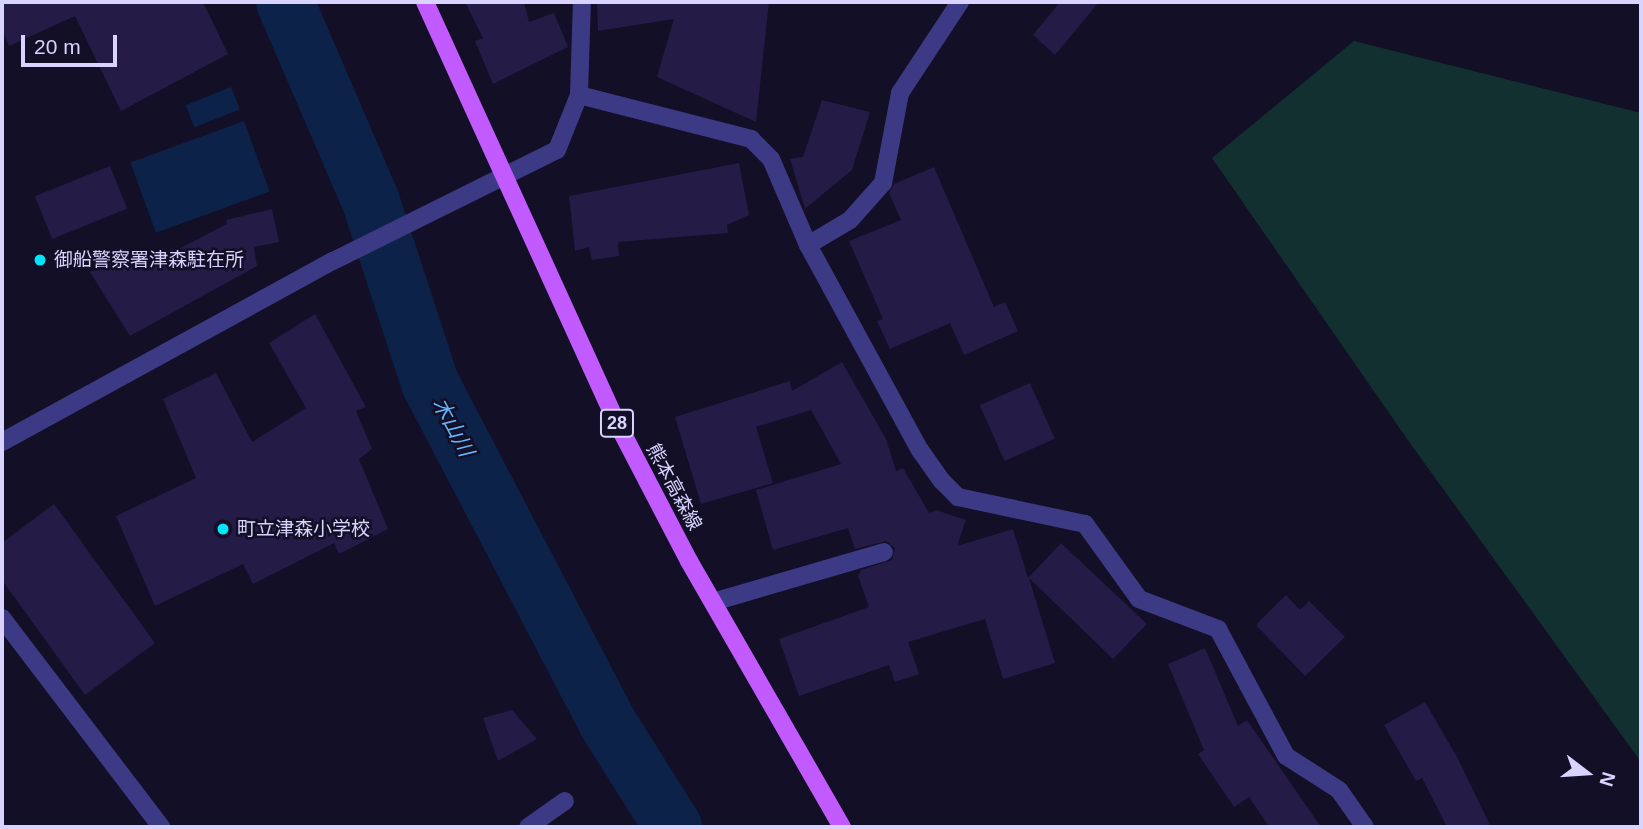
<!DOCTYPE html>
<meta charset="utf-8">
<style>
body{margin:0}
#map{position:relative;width:1643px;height:829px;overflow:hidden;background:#130f26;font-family:Helvetica,"Noto Sans JP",sans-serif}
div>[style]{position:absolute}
.green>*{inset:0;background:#12302f}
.water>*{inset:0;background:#0c2248;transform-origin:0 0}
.river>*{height:58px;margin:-29px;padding:0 29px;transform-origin:29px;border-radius:29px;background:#0c2248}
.building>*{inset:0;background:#241b47;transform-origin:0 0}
.minor>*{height:18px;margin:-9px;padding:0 9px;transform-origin:9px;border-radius:9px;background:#3d3a85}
.primary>*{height:18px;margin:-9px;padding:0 9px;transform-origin:9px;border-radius:9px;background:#c25bff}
.dots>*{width:19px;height:19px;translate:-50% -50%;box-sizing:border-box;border:4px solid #130f26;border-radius:50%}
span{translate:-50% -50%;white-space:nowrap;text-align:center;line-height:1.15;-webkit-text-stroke:5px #130f26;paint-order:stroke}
.shield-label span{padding:2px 5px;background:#130f26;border:2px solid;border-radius:5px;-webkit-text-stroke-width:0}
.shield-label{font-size:18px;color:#d9d4ff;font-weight:700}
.poi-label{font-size:19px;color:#d9d4ff}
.left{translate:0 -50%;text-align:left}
.street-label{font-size:19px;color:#d9d4ff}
.water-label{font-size:21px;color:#62b6ff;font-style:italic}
.frame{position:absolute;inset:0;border:4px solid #d9d4ff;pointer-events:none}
.north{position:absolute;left:1552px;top:738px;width:70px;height:70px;-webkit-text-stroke:5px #130f26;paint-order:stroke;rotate:107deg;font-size:19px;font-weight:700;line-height:28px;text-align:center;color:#d9d4ff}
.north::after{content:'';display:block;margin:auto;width:24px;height:32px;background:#d9d4ff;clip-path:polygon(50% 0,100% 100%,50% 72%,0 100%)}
.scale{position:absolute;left:21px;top:35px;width:96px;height:32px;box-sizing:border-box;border:4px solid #d9d4ff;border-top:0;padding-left:9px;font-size:21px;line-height:24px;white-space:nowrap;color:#d9d4ff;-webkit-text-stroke:5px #130f26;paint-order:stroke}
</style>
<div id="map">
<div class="green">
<i style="clip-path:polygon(1354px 41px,1641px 113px,1641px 762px,1412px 446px,1212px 158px)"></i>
</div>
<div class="water">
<i style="left:231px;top:87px;width:24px;height:49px;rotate:68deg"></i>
<i style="left:244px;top:121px;width:75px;height:121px;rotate:70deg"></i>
</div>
<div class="river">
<i style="left:285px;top:2px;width:215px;rotate:66.7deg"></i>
<i style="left:370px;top:199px;width:194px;rotate:71.9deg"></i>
<i style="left:430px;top:383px;width:382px;rotate:62.4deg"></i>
<i style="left:607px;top:722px;width:124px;rotate:57.8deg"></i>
</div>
<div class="building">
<i style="clip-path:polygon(2px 2px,203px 2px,228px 54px,121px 111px,75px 16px,9px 46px,2px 29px)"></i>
<i style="clip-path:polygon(465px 2px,524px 2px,529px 22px,554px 13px,568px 47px,493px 84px,475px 41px,483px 38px)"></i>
<i style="clip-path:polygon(597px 2px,769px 2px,756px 122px,657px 77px,674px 19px,598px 31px)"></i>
<i style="clip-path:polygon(1060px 2px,1099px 2px,1055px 55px,1033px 35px)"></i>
<i style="clip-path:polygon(822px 100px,870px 112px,852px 170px,805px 209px,790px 159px,803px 157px)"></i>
<i style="clip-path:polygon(739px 163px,749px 215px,727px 225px,728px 233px,618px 242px,619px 256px,592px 260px,589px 247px,575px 251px,569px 196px)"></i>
<i style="left:110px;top:166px;width:46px;height:81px;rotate:68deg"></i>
<i style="clip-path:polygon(934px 167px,994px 307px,1005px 302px,1018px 331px,964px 355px,950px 323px,890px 349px,877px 321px,883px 319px,849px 241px,901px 220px,889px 193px,894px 184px)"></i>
<i style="clip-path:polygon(272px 209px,279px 242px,254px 247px,257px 266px,130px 336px,90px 272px,143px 249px,149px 264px,227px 224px,226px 220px)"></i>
<i style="clip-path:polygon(315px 314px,366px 407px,356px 411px,372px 449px,359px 459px,388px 529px,339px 554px,334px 543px,253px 584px,243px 564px,155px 606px,116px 516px,196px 478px,163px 399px,216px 373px,252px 442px,306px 408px,269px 343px)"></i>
<i style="clip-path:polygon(842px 362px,886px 439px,896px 471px,903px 468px,929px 513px,936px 510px,966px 520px,957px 546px,1013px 529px,1028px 578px,1061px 543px,1147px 624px,1113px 659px,1029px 578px,1055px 663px,1003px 679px,985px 619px,908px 642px,919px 674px,895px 682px,889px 665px,799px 696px,779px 639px,869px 607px,858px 576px,861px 570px,892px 560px,895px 548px,886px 541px,855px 549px,848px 528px,773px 550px,756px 490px,841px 464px,811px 410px,756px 427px,773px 483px,701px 504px,675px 417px,790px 381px,792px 391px)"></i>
<i style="left:1030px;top:383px;width:61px;height:55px;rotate:66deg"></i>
<i style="clip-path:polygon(54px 504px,155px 643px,85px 695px,2px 580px,2px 543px)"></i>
<i style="clip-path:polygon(1286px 595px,1300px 610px,1309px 601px,1345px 637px,1305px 676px,1256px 625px)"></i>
<i style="clip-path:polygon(1205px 648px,1238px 726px,1247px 720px,1321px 827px,1269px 827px,1249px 797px,1234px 807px,1198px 754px,1204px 750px,1168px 664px)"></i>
<i style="clip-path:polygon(1425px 702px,1457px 757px,1491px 827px,1447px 827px,1422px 778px,1416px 781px,1384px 725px)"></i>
<i style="clip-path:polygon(512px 710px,537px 739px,498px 761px,483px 718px)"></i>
</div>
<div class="minor">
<i style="left:579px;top:95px;width:178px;rotate:14.3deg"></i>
<i style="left:751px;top:139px;width:28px;rotate:45deg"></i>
<i style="left:771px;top:159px;width:94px;rotate:66.7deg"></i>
<i style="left:808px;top:245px;width:234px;rotate:61.4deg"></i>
<i style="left:920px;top:450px;width:38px;rotate:55deg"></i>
<i style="left:942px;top:481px;width:23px;rotate:45deg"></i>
<i style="left:958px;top:497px;width:130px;rotate:12deg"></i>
<i style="left:1085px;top:524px;width:92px;rotate:54.2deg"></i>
<i style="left:1139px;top:599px;width:85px;rotate:20.8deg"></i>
<i style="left:1218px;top:629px;width:144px;rotate:61.8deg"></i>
<i style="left:1286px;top:756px;width:63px;rotate:32.7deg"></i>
<i style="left:1339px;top:790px;width:45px;rotate:54.9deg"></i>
<i style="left:808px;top:245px;width:49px;rotate:-30.8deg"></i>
<i style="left:850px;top:220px;width:50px;rotate:-48.3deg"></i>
<i style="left:883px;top:183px;width:92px;rotate:-79.3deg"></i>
<i style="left:900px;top:93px;width:109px;rotate:-56.6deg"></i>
<i style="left:2px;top:442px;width:377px;rotate:-28.7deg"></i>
<i style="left:333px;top:261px;width:250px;rotate:-26.4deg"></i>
<i style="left:557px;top:150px;width:59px;rotate:-68.2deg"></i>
<i style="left:579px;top:95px;width:93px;rotate:-88.2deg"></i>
<i style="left:713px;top:602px;width:178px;rotate:-16.3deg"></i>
<i style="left:2px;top:618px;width:263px;rotate:52.7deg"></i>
<i style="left:528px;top:827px;width:45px;rotate:-35.1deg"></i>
</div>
<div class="primary">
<i style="left:425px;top:2px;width:456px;rotate:65.5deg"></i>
<i style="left:614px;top:417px;width:162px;rotate:62.5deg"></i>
<i style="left:689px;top:561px;width:307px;rotate:60.1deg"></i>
</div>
<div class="dots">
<i style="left:40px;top:260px;background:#00e5ff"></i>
<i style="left:223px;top:529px;background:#00e5ff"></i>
</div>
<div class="shield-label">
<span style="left:617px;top:423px">28</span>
</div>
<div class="poi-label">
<span class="left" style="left:54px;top:260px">御船警察署津森駐在所</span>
<span class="left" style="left:237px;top:529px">町立津森小学校</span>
</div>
<div class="street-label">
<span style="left:674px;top:487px;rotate:62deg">熊本高森線</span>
</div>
<div class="water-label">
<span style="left:453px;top:427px;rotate:62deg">木山川</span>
</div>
<div class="frame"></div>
<div class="north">N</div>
<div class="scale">20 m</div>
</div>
